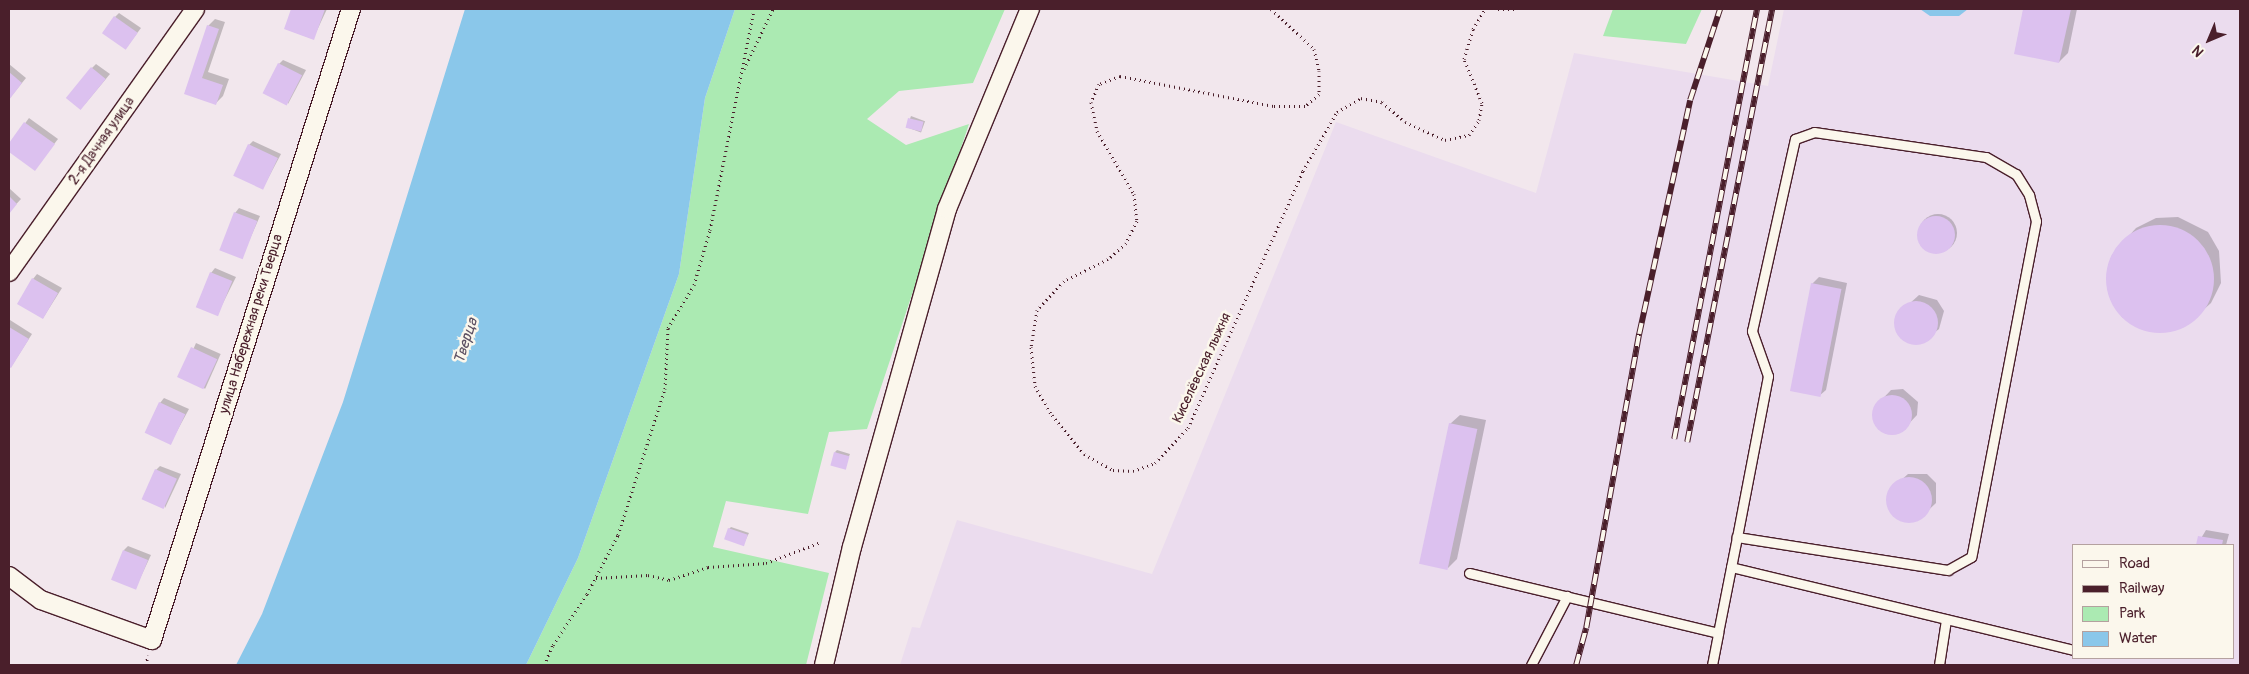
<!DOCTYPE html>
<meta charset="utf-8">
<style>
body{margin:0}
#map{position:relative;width:2249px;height:674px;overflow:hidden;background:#f2e7ed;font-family:Pangolin,sans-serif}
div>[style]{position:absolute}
.built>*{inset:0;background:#ebdcee}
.green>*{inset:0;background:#abeab2}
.water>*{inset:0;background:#8ac7ea}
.shadow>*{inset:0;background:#0003;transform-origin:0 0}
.round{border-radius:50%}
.building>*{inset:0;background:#dcc1ef;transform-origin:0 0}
.path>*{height:3px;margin-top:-1.5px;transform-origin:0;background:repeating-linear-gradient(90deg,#4a1f2b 0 1px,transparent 0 5px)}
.roads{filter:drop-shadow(1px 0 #4a1f2b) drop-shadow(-1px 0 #4a1f2b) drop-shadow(0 1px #4a1f2b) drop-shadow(0 -1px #4a1f2b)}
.service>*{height:9px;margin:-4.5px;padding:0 4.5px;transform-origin:4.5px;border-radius:4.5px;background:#fbf7ec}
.minor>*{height:18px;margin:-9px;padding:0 9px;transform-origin:9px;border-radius:9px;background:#fbf7ec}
.rail>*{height:5.5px;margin-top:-2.75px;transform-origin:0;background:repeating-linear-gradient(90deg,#fbf7ec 0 11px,#4a1f2b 0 22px);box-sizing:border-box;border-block:1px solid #4a1f2b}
span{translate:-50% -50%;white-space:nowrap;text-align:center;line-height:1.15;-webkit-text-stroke:5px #fbf7ec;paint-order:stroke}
.street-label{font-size:14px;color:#4a1f2b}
.water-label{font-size:15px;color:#5d5164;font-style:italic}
.frame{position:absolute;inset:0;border:10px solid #4a1f2b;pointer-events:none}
.legend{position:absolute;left:2072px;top:544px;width:162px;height:115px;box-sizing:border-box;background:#fbf7ec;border:1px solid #b4a19f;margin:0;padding:6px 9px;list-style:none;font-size:15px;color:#4a1f2b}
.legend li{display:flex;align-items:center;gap:10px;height:25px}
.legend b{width:25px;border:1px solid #b4a19f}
.north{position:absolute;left:2184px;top:15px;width:50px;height:50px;-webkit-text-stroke:4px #fbf7ec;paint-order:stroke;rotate:225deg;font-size:14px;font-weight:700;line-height:20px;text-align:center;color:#4a1f2b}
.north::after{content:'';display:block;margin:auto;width:18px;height:22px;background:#4a1f2b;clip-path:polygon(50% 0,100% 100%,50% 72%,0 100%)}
</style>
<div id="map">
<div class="built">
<i style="clip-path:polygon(evenodd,1784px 9px,2240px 9px,2240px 665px,900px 665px,912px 627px,920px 628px,957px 520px,1152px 574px,1336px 122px,1536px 193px,1574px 53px,1768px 86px,1784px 9px,2073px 545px,2233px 545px,2233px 658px,2073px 658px,2073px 545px)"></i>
</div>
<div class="green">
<i style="clip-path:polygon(735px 9px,1005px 9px,973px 83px,899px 91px,867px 119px,906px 145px,969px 124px,867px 429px,829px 432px,808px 514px,726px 501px,713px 547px,829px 573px,806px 665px,526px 665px,578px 558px,679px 274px,705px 98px)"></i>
<i style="clip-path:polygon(1613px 9px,1702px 9px,1686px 44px,1603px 36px)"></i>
</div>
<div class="water">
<i style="clip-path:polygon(465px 9px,735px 9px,705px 98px,679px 274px,578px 558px,526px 665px,236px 665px,262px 614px,343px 402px)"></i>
<i style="clip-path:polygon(1920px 9px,1968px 9px,1959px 16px,1930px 16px)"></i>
</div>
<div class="shadow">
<i style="clip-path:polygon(293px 9px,327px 9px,313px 39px,286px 29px)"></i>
<i style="clip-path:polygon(2024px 9px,2077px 9px,2068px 53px,2059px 62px,2015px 53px)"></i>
<i style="clip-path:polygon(119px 13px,141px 28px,126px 48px,115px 17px)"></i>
<i style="clip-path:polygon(215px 19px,225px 22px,208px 72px,229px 79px,223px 96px,216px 103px,185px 93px,208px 26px)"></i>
<i style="clip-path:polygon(283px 60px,306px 70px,288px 104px,279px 64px)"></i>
<i style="clip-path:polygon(9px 64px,26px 78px,9px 99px)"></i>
<i style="clip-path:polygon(96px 64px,110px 74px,85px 104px,92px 68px)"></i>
<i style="left:911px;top:116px;width:15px;height:12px;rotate:20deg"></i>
<i style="clip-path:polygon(29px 118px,58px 139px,35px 169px,9px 151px,9px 145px)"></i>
<i style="clip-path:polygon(253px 141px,281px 154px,263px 188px,249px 145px)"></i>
<i style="clip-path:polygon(9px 188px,21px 199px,9px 212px)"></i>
<i style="clip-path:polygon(239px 208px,260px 216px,242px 257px,235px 213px)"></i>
<i class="round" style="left:1919px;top:214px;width:38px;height:38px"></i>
<i style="clip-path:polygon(2178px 217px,2208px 232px,2219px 251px,2221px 283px,2211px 303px,2184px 327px,2162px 332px,2141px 329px,2122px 317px,2110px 298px,2107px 276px,2112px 255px,2136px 228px,2156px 218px)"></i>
<i style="clip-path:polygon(215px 268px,236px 277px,217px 315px,211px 273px)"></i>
<i style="clip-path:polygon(37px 274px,62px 288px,43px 318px,33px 279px)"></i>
<i style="clip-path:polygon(1819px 277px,1847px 283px,1826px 390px,1819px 396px,1812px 284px)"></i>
<i style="clip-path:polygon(1919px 295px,1937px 300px,1944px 311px,1939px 329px,1921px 343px,1903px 338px,1896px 327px,1897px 315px)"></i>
<i style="clip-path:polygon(10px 320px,32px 334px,11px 367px,9px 365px)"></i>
<i style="left:196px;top:343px;width:27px;height:38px;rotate:24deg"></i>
<i style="clip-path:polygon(1903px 389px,1918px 402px,1917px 415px,1901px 432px,1888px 433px,1877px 427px,1874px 408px,1891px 390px)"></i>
<i style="clip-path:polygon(164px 398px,189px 409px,170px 444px,160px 403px)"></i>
<i style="clip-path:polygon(1460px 415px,1486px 420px,1457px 559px,1448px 568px,1450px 424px)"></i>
<i style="clip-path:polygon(837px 450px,850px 454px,844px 468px,835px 452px)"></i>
<i style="clip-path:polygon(160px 466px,181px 474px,165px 508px,156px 470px)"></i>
<i style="clip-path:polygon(1908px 474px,1927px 474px,1936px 483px,1936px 503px,1918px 520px,1905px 521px,1890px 510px,1890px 490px)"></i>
<i style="clip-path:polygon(731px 527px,749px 533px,743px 545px,729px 529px)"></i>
<i style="clip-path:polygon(2206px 530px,2229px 534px,2226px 545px,2197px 545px)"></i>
<i style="clip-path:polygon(128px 546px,151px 555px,135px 589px,124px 550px)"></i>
</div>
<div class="building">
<i style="clip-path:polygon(291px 9px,325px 9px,314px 40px,284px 29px)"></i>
<i style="clip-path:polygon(2023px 9px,2071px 9px,2059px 63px,2014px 54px)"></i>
<i style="left:114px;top:16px;width:29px;height:21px;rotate:35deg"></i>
<i style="clip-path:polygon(207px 25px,219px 29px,202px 78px,223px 85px,216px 105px,184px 94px)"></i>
<i style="left:278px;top:63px;width:27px;height:34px;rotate:27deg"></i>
<i style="left:91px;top:67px;width:19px;height:40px;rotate:39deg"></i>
<i style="clip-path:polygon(9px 72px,22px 83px,9px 100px)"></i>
<i style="left:908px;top:118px;width:16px;height:10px;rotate:14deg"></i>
<i style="clip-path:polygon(24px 122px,55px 144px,35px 171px,9px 152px,9px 143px)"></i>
<i style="left:248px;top:144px;width:33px;height:35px;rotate:25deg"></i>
<i style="clip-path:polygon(9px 196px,17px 204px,9px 214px)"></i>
<i style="left:234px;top:212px;width:25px;height:41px;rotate:21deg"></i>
<i class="round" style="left:1917px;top:216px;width:38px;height:38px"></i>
<i class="round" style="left:2106px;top:225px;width:108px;height:108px"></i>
<i style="left:210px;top:272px;width:24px;height:38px;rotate:22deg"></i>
<i style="left:32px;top:278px;width:30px;height:30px;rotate:30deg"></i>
<i style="left:1811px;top:283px;width:31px;height:110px;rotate:11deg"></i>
<i class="round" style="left:1894px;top:301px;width:44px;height:44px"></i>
<i style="clip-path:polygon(9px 327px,29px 339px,11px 368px,9px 367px)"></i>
<i style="left:191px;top:347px;width:29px;height:33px;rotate:25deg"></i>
<i class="round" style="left:1872px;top:395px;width:40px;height:40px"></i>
<i style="left:159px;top:402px;width:29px;height:34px;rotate:25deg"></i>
<i style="left:1449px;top:423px;width:29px;height:144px;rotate:12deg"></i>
<i style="left:834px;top:452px;width:16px;height:14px;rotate:15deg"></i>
<i style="left:155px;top:469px;width:24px;height:33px;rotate:24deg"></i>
<i class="round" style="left:1886px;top:477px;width:46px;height:46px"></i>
<i style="left:728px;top:528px;width:21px;height:12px;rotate:19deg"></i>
<i style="clip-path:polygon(2198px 536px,2223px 540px,2222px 545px,2196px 545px)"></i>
<i style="left:123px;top:550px;width:27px;height:32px;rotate:22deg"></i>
</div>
<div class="path">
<i style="left:1271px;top:9px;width:59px;rotate:42.9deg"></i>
<i style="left:1314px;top:49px;width:23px;rotate:77deg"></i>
<i style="left:1319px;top:71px;width:23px;rotate:90deg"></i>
<i style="left:1319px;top:94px;width:18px;rotate:139deg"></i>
<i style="left:1305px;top:106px;width:32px;rotate:180deg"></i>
<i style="left:1273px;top:106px;width:156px;rotate:-168.9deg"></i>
<i style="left:1120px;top:76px;width:22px;rotate:159deg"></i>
<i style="left:1099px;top:84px;width:20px;rotate:114deg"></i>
<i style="left:1091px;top:102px;width:30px;rotate:78deg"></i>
<i style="left:1097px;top:131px;width:73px;rotate:59.6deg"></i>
<i style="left:1134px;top:194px;width:27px;rotate:84deg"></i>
<i style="left:1137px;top:221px;width:25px;rotate:117deg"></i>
<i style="left:1126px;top:243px;width:24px;rotate:138deg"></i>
<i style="left:1108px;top:259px;width:49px;rotate:153.4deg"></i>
<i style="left:1064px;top:281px;width:40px;rotate:133deg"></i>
<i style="left:1037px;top:310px;width:37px;rotate:99deg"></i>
<i style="left:1031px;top:347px;width:39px;rotate:84deg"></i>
<i style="left:1035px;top:386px;width:34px;rotate:60deg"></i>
<i style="left:1052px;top:415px;width:50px;rotate:50.6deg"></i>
<i style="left:1084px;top:454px;width:33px;rotate:29deg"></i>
<i style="left:1113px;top:470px;width:20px;rotate:3deg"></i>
<i style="left:1133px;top:471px;width:23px;rotate:-20deg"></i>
<i style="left:1155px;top:463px;width:48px;rotate:-46.7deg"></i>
<i style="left:1188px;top:428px;width:282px;rotate:-65.9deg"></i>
<i style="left:1303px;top:171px;width:68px;rotate:-60deg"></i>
<i style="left:1337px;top:112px;width:28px;rotate:-30deg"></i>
<i style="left:1361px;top:98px;width:21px;rotate:11deg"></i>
<i style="left:1382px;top:102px;width:30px;rotate:41deg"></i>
<i style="left:1405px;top:122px;width:44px;rotate:24.2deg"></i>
<i style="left:1445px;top:140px;width:25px;rotate:-12deg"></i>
<i style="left:1469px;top:135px;width:18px;rotate:-56deg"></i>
<i style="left:1479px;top:120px;width:17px;rotate:-80deg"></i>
<i style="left:1482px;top:103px;width:48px;rotate:-112.2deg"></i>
<i style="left:1464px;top:59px;width:31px;rotate:-73deg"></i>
<i style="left:1473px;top:29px;width:23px;rotate:-59deg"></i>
<i style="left:1498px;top:9px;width:19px"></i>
<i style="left:744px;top:69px;width:67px;rotate:-64.2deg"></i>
<i style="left:596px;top:578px;width:52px;rotate:-3.3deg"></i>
<i style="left:648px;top:575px;width:22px;rotate:13deg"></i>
<i style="left:669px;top:580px;width:41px;rotate:-18.4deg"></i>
<i style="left:708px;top:567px;width:58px;rotate:-3.9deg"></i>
<i style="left:766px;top:563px;width:59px;rotate:-20.9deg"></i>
<i style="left:146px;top:665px;width:10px;rotate:-79deg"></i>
<i style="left:544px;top:665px;width:22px;rotate:-66deg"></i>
<i style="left:553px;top:645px;width:61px;rotate:-56.3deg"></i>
<i style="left:587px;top:594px;width:67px;rotate:-62.3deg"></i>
<i style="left:618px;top:535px;width:153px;rotate:-72.2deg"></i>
<i style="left:665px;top:389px;width:61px;rotate:-87.2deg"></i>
<i style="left:668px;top:328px;width:50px;rotate:-58.8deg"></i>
<i style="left:694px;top:285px;width:57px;rotate:-73.8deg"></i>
<i style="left:710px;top:230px;width:225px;rotate:-78.7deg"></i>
</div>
<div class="roads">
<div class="service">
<i style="left:1731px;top:567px;width:352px;rotate:13.6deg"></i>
<i style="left:1469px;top:573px;width:256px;rotate:13.5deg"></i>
<i style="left:1531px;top:665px;width:78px;rotate:-62.4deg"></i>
<i style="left:1712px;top:665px;width:33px;rotate:-79deg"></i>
<i style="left:1718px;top:633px;width:98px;rotate:-78.8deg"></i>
<i style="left:1737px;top:537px;width:164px;rotate:-79.1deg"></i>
<i style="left:1768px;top:376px;width:48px;rotate:-109.6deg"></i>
<i style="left:1752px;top:331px;width:197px;rotate:-77.4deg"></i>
<i style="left:1795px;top:139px;width:20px;rotate:-20deg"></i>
<i style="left:1814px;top:132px;width:174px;rotate:8.3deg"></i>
<i style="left:1986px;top:157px;width:34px;rotate:30deg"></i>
<i style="left:2016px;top:174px;width:25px;rotate:58deg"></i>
<i style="left:2029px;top:195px;width:27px;rotate:75deg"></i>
<i style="left:2036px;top:221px;width:342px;rotate:100.9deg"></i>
<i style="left:1971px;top:557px;width:26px;rotate:151deg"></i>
<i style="left:1948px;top:570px;width:214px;rotate:-171.1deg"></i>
<i style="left:1939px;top:665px;width:46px;rotate:-81.2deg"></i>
</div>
<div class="minor">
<i style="left:9px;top:272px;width:322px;rotate:-54.7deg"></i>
<i style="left:9px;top:576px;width:40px;rotate:37deg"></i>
<i style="left:41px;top:600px;width:118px;rotate:19.8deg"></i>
<i style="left:152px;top:640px;width:662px;rotate:-72.5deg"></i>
<i style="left:824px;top:665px;width:121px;rotate:-76.7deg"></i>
<i style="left:852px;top:547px;width:351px;rotate:-74.3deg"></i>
<i style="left:947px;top:209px;width:217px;rotate:-67.5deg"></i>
</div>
</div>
<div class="rail">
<i style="left:1674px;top:439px;width:438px;rotate:-79.1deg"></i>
<i style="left:1687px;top:442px;width:441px;rotate:-78.9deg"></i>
<i style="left:1576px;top:665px;width:38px;rotate:-75deg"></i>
<i style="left:1586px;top:628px;width:299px;rotate:-79.8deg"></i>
<i style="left:1639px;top:334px;width:239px;rotate:-77.7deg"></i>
<i style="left:1690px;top:100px;width:96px;rotate:-71.8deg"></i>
</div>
<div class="street-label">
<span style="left:102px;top:141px;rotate:-55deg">2-я Дачная улица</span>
<span style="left:251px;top:324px;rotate:-73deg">улица Набережная реки Тверца</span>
<span style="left:1202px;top:368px;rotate:-65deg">Киселёвская лыжня</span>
</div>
<div class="water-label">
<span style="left:466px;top:341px;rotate:-72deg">Тверца</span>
</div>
<div class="frame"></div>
<ul class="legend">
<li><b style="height:6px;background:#fbf7ec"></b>Road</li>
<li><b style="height:6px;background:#4a1f2b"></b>Railway</li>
<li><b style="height:14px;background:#abeab2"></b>Park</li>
<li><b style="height:14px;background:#8ac7ea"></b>Water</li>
</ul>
<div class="north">N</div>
</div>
